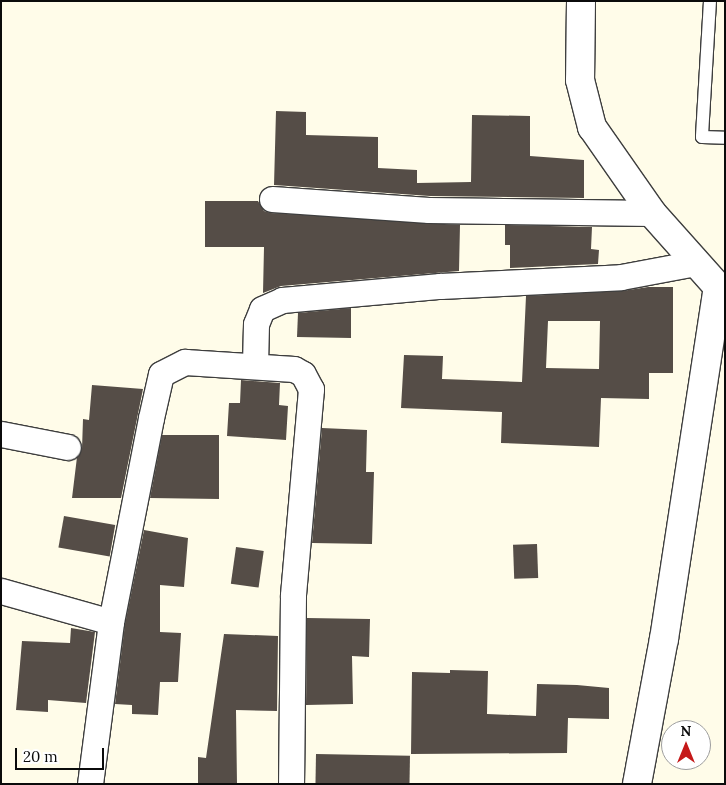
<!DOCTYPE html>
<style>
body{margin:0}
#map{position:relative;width:726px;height:785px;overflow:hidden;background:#fffce9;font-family:Lora,serif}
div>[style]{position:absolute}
.building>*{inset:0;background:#554d47;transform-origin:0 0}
.roads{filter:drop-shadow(1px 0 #3e3e3e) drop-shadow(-1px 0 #3e3e3e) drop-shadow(0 1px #3e3e3e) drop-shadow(0 -1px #3e3e3e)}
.service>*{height:12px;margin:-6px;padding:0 6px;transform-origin:6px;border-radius:6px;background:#fff}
.minor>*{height:25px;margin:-12.5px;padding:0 12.5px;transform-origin:12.5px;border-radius:12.5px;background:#fff}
.tertiary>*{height:28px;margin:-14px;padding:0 14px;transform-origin:14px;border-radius:14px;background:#fff}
span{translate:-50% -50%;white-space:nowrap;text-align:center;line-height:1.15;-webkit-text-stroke:5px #fff;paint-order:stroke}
.frame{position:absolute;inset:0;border:2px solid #0b0b0b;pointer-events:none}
.north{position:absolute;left:661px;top:720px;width:50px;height:50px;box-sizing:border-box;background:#fff;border:1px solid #9d9d9d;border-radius:50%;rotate:0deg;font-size:14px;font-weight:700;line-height:20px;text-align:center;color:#0b0b0b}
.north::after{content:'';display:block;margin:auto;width:18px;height:22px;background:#c51919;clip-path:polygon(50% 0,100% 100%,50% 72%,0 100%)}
.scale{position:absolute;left:15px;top:748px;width:89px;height:22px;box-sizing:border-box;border:2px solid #0b0b0b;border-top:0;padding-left:6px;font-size:15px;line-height:18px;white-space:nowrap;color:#0b0b0b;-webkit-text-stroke:4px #fff;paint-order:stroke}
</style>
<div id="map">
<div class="building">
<i style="clip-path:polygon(276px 111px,306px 112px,306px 135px,378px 137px,378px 168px,417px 170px,417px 183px,471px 182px,472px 115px,530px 116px,530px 156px,584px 160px,584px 198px,430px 196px,274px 185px)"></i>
<i style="clip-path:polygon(205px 201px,258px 201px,264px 211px,271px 213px,460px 225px,459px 271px,281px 286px,263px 293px,264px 247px,205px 247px)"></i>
<i style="clip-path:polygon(505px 225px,592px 227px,591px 249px,599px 250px,598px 264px,510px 268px,510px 245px,505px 245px)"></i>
<i style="clip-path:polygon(evenodd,648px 287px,673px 287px,673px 373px,649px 373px,649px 399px,601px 398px,599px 447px,501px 443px,502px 412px,401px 408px,404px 355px,443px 356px,442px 379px,522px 382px,526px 296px,622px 291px,648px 287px,548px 321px,600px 321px,599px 369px,546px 368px,548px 321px)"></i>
<i style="clip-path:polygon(351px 308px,351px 338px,297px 337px,298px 313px)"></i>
<i style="clip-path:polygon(241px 380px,280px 383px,279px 405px,288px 406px,286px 440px,227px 436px,229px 403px,240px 403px)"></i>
<i style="clip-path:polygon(92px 385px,143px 389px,121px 498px,72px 498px,77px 457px,82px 449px,83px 419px,89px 420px)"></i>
<i style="clip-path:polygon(322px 428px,367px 430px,366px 472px,374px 472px,372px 544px,312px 543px)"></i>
<i style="clip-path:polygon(162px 435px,219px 435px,219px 499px,150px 498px)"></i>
<i style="left:64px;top:516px;width:52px;height:32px;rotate:10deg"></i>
<i style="clip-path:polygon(144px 530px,188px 538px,184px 587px,160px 585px,160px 632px,181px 633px,178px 682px,160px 682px,158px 715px,132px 714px,132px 705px,115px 704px,125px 624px)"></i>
<i style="left:537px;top:544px;width:34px;height:24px;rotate:88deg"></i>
<i style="left:236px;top:547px;width:28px;height:37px;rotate:8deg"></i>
<i style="clip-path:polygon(307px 618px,370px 619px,369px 657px,352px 656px,353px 704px,306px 705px)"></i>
<i style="clip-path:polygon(71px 628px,95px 632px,86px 703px,48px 700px,48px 712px,16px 710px,22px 641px,70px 643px)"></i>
<i style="clip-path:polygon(224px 634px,278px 636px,277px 711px,236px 710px,237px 784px,198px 784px,198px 757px,206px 758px)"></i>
<i style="clip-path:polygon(450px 670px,488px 671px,487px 714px,536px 716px,537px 684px,577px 685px,609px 688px,609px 719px,568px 718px,567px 753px,411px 754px,412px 672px,450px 673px)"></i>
<i style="left:316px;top:754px;width:94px;height:30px;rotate:1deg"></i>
</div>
<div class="roads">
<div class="service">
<i style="left:710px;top:1px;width:136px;rotate:93.4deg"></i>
<i style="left:702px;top:137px;width:23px;rotate:2deg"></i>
</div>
<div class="minor">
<i style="left:272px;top:199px;width:157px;rotate:4deg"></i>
<i style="left:429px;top:210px;width:223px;rotate:0.8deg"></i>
<i style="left:255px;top:365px;width:41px;rotate:-88.6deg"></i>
<i style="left:256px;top:324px;width:16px;rotate:-68deg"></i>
<i style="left:262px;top:309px;width:22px;rotate:-24deg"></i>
<i style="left:282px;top:300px;width:159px;rotate:-5.1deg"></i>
<i style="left:440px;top:286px;width:181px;rotate:-2.8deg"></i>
<i style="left:621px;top:277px;width:76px;rotate:-10.6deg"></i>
<i style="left:1px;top:434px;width:68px;rotate:11deg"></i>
<i style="left:1px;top:591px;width:114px;rotate:15.7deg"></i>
<i style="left:90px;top:784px;width:163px;rotate:-82.6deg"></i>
<i style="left:111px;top:622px;width:208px;rotate:-78.9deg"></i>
<i style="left:151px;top:418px;width:45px;rotate:-77.2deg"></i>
<i style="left:161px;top:374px;width:27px;rotate:-27deg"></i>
<i style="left:185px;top:362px;width:109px;rotate:3.7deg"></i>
<i style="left:294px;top:369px;width:10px;rotate:29deg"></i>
<i style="left:303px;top:374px;width:17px;rotate:62deg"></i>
<i style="left:311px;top:389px;width:208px;rotate:95deg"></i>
<i style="left:293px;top:596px;width:188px;rotate:90.6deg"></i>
</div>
<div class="tertiary">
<i style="left:581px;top:1px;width:79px;rotate:90.7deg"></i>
<i style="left:580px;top:80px;width:49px;rotate:75.7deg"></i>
<i style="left:592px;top:127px;width:105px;rotate:55.1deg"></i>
<i style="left:652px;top:213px;width:99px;rotate:48.3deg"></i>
<i style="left:718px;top:287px;width:8px;rotate:30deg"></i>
<i style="left:637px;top:784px;width:147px;rotate:-79.5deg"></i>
<i style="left:664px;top:639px;width:356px;rotate:-81.3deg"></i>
</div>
</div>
<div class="frame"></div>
<div class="north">N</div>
<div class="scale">20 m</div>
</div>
